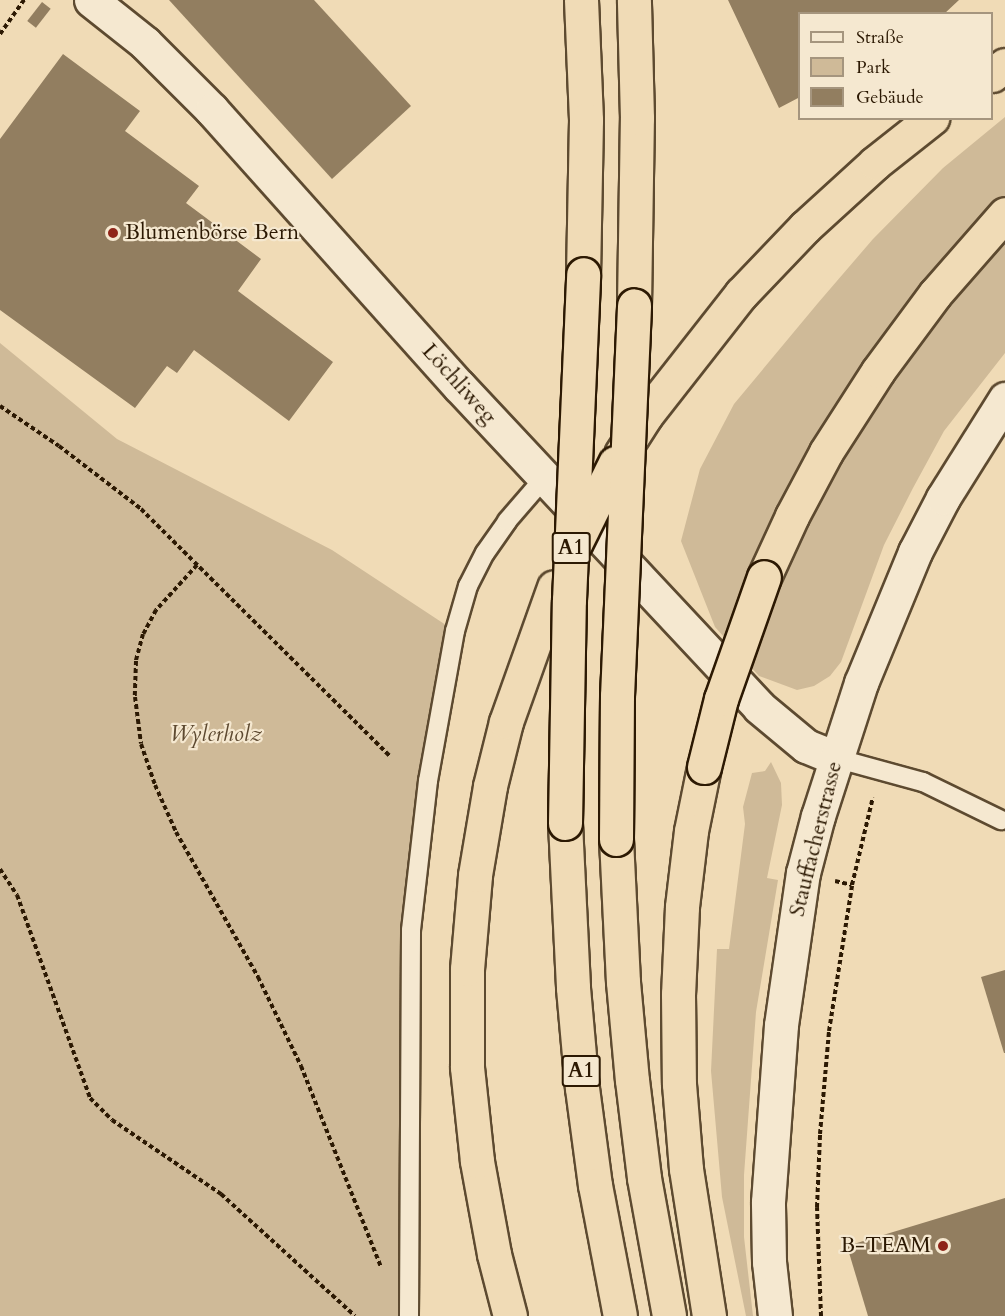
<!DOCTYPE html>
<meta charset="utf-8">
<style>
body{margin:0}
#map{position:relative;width:1005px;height:1316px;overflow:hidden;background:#f0dbb6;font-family:Cardo,serif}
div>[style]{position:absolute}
.green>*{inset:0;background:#cfba98}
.building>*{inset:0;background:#927e60;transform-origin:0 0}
.path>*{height:4px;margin-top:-2px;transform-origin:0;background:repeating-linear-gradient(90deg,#2c1903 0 4.5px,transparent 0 7.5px)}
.roads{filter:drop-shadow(2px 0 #5d4a30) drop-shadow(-2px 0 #5d4a30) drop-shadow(0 2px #5d4a30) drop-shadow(0 -2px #5d4a30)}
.service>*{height:18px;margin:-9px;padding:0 9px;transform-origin:9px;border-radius:9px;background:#f5e8d0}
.minor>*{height:33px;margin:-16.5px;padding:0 16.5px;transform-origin:16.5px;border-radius:16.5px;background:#f5e8d0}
.tertiary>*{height:33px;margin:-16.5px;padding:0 16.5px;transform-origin:16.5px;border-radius:16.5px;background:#f5e8d0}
.motorway>*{height:33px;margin:-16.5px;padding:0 16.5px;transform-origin:16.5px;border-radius:16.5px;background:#f0dbb6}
.bridges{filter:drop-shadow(2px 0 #2c1903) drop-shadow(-2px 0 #2c1903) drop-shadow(0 2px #2c1903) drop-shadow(0 -2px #2c1903)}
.motorway-bridge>*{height:33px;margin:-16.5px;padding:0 16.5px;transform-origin:16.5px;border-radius:16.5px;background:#f0dbb6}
.dots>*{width:16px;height:16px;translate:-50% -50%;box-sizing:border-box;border:3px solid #f5e8d0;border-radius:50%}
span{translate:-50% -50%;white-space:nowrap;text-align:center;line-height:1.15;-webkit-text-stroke:4.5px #f5e8d0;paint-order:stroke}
.shield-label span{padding:2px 4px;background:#f5e8d0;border:2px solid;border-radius:4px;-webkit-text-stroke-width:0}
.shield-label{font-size:21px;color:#2c1903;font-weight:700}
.poi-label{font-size:22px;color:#2c1903}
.left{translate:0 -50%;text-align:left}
.right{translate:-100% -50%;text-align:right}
.street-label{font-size:22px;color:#2c1903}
.park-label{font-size:22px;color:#5d4930;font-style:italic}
.legend{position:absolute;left:798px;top:12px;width:195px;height:108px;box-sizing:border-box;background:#f5e8d0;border:2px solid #a5957e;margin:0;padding:8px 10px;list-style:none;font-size:18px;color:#2c1903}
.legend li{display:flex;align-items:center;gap:12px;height:30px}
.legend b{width:30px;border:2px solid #a5957e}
</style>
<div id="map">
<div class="green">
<i style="clip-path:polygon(1005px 117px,1005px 353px,944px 431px,913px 488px,884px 545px,841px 662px,830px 676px,814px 686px,797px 690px,759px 676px,715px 627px,681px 541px,700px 469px,734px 404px,818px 303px,873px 239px,943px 168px)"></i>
<i style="clip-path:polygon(0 343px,117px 439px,332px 550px,455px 631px,415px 872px,409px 1316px,0 1316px)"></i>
<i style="clip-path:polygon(771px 762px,781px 783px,782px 805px,767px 878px,778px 880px,756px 1012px,744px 1175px,744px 1237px,753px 1316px,746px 1316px,722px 1197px,711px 1071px,717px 949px,729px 949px,745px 824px,743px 807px,752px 773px,765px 771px)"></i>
</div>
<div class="building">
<i style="clip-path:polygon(169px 0,314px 0,411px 106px,332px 179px)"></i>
<i style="clip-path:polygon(728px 0,959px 0,944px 14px,800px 14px,800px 97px,779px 108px)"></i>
<i style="left:42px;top:2px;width:11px;height:24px;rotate:38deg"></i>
<i style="clip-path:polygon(63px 54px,140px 111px,125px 131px,199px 186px,186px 203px,261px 259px,238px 291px,333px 362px,289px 421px,194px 350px,177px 373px,167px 366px,135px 408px,0 310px,0 139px)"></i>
<i style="clip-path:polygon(1005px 970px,1005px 1053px,1004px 1053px,981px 977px)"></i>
<i style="clip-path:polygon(1005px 1198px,1005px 1316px,868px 1316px,847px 1246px)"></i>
</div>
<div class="path">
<i style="left:0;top:34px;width:42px;rotate:-54.8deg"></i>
<i style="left:0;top:406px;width:71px;rotate:34.1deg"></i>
<i style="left:59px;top:446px;width:103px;rotate:37.5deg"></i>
<i style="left:141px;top:509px;width:352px;rotate:44.8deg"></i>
<i style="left:197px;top:565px;width:61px;rotate:132.3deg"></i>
<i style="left:156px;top:610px;width:27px;rotate:118deg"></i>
<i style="left:143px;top:634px;width:28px;rotate:105deg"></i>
<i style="left:136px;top:661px;width:36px;rotate:92deg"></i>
<i style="left:135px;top:697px;width:47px;rotate:82.7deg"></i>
<i style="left:141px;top:744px;width:43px;rotate:71.1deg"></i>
<i style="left:155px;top:785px;width:51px;rotate:65.9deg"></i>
<i style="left:176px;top:832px;width:167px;rotate:60.5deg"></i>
<i style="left:258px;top:977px;width:99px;rotate:64.2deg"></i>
<i style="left:301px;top:1066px;width:216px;rotate:68.3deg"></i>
<i style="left:0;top:869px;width:31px;rotate:57deg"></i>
<i style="left:17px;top:895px;width:216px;rotate:70.2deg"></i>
<i style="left:90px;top:1098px;width:31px;rotate:45deg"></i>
<i style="left:112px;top:1120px;width:132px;rotate:34.2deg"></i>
<i style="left:221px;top:1194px;width:181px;rotate:42.3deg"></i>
<i style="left:835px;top:881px;width:17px;rotate:13deg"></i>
<i style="left:821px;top:1316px;width:109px;rotate:-92.1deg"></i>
<i style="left:817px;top:1207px;width:73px;rotate:-87.6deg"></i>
<i style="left:820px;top:1134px;width:103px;rotate:-85deg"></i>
<i style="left:829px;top:1031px;width:148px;rotate:-81deg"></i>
<i style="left:852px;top:885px;width:90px;rotate:-76.6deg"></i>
</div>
<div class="roads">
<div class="service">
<i style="left:835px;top:758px;width:91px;rotate:15.3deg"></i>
<i style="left:923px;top:782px;width:87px;rotate:26deg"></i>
<i style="left:409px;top:1316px;width:386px;rotate:-89.7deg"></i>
<i style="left:411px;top:930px;width:150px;rotate:-83.5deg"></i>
<i style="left:428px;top:781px;width:152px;rotate:-79.8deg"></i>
<i style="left:455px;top:631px;width:47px;rotate:-73.9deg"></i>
<i style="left:468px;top:586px;width:37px;rotate:-63deg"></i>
<i style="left:485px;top:553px;width:39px;rotate:-55deg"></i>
<i style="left:507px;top:521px;width:58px;rotate:-49.2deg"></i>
</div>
<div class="minor">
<i style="left:91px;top:0;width:69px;rotate:38.5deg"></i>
<i style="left:145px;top:43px;width:95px;rotate:45deg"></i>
<i style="left:212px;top:110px;width:370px;rotate:48.2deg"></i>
<i style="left:459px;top:386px;width:439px;rotate:46.9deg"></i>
<i style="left:759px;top:707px;width:61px;rotate:39.7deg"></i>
<i style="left:806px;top:746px;width:31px;rotate:22deg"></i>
</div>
<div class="tertiary">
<i style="left:775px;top:1316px;width:54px;rotate:-96.3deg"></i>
<i style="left:769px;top:1262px;width:60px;rotate:-91deg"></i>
<i style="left:768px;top:1202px;width:177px;rotate:-85.8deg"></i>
<i style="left:781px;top:1025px;width:154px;rotate:-81.8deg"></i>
<i style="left:803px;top:873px;width:59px;rotate:-75.3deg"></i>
<i style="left:818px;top:816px;width:140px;rotate:-72.1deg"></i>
<i style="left:861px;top:683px;width:142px;rotate:-67.6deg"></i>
<i style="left:915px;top:552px;width:61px;rotate:-62.6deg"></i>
<i style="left:943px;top:498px;width:117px;rotate:-57.9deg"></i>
</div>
<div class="motorway">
<i style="left:581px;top:0;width:120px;rotate:87.6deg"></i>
<i style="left:586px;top:120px;width:154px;rotate:91.1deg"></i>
<i style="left:992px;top:75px;width:16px;rotate:-38deg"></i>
<i style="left:634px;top:305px;width:187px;rotate:-89.1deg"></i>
<i style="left:637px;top:118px;width:118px;rotate:-91.5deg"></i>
<i style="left:621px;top:454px;width:46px;rotate:-57.3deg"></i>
<i style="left:646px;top:415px;width:154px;rotate:-51.9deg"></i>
<i style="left:741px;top:294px;width:93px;rotate:-46.3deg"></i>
<i style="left:805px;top:227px;width:95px;rotate:-42.4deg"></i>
<i style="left:875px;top:163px;width:73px;rotate:-38.3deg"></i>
<i style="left:764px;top:577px;width:67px;rotate:-65.3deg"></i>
<i style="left:792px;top:516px;width:72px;rotate:-62deg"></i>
<i style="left:826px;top:452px;width:96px;rotate:-57.3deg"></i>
<i style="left:878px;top:371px;width:96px;rotate:-53.5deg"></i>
<i style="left:935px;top:294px;width:106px;rotate:-48.8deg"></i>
<i style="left:704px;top:767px;width:65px;rotate:101.5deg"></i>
<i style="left:691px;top:831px;width:77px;rotate:96.8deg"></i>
<i style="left:682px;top:907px;width:87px;rotate:92.6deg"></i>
<i style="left:678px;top:994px;width:90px;rotate:89.4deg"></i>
<i style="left:679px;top:1084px;width:85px;rotate:85.3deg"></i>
<i style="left:686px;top:1169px;width:149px;rotate:81.1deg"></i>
<i style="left:565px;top:823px;width:165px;rotate:87.2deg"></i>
<i style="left:573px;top:988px;width:100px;rotate:84.9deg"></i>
<i style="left:582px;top:1088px;width:98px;rotate:82.4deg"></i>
<i style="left:595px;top:1185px;width:133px;rotate:79.2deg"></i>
<i style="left:616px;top:839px;width:143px;rotate:87.2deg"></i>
<i style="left:623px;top:982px;width:98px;rotate:84.8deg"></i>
<i style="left:632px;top:1080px;width:99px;rotate:83deg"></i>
<i style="left:644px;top:1178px;width:140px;rotate:79.7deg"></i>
<i style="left:510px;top:1316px;width:64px;rotate:-104.5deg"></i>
<i style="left:494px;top:1254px;width:95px;rotate:-100.4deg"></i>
<i style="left:477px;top:1161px;width:95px;rotate:-96.1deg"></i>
<i style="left:467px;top:1067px;width:98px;rotate:-90deg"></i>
<i style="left:467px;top:969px;width:94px;rotate:-85.1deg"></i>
<i style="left:475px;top:875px;width:90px;rotate:-80.4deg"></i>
<i style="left:490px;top:786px;width:66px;rotate:-76deg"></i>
<i style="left:506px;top:722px;width:143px;rotate:-70.4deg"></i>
</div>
</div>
<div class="bridges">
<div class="motorway-bridge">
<i style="left:576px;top:542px;width:88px;rotate:-63.7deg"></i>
<i style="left:704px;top:767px;width:70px;rotate:-76deg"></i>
<i style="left:721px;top:699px;width:129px;rotate:-70.6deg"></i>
<i style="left:565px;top:823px;width:223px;rotate:-89deg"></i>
<i style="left:569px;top:600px;width:326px;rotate:-87.5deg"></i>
<i style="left:616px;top:839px;width:143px;rotate:-89.6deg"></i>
<i style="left:617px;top:696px;width:391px;rotate:-87.5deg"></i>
</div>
</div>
<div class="dots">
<i style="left:113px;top:233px;background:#8f2418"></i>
<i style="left:943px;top:1246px;background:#8f2418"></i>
</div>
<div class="shield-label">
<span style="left:571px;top:548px">A1</span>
<span style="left:581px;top:1071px">A1</span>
</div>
<div class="poi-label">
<span class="left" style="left:125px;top:233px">Blumenbörse Bern</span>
<span class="right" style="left:931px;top:1246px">B-TEAM</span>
</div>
<div class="street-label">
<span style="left:459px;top:384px;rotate:48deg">Löchliweg</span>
<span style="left:816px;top:839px;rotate:-76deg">Stauffacherstrasse</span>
</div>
<div class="park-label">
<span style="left:216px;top:735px">Wylerholz</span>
</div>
<ul class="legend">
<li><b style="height:8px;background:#f5e8d0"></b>Straße</li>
<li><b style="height:16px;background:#cfba98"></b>Park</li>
<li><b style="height:16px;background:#927e60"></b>Gebäude</li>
</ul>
</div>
